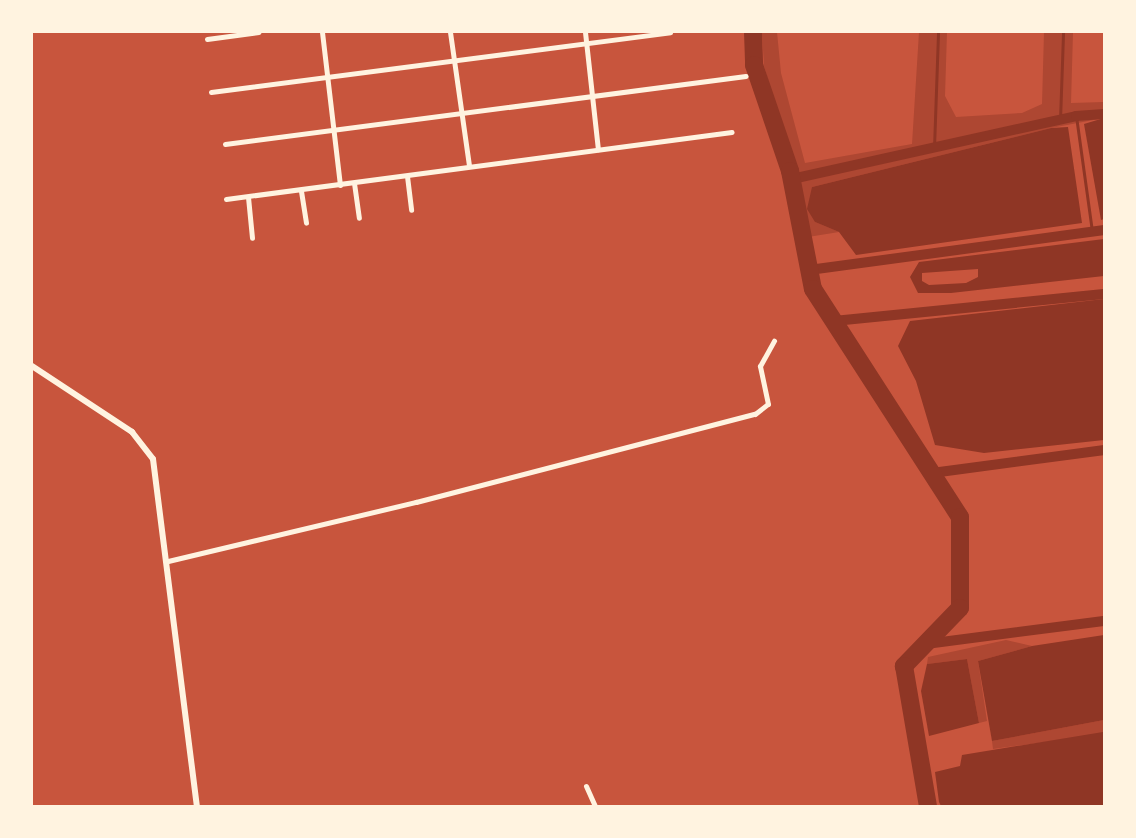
<!DOCTYPE html>
<style>
body{margin:0}
#map{position:relative;width:1136px;height:838px;overflow:hidden;background:#c8553d;font-family:Helvetica,sans-serif}
div>[style]{position:absolute}
.green>*{inset:0;background:#ae4732}
.water>*{inset:0;background:#8f3625}
.stream>*{height:3px;margin:-1.5px;padding:0 1.5px;transform-origin:1.5px;border-radius:1.5px;background:#8f3625}
.canal>*{height:10px;margin:-5px;padding:0 5px;transform-origin:5px;border-radius:5px;background:#8f3625}
.river>*{height:18px;margin:-9px;padding:0 9px;transform-origin:9px;border-radius:9px;background:#8f3625}
.minor>*{height:5px;margin:-2.5px;padding:0 2.5px;transform-origin:2.5px;border-radius:2.5px;background:#fff3e0}
.tertiary>*{height:6px;margin:-3px;padding:0 3px;transform-origin:3px;border-radius:3px;background:#fff3e0}
span{translate:-50% -50%;white-space:nowrap;text-align:center;line-height:1.15;-webkit-text-stroke:6px #fff3e0;paint-order:stroke}
.frame{position:absolute;inset:0;border:33px solid #fff3e0;pointer-events:none}
</style>
<div id="map">
<div class="green">
<i style="clip-path:polygon(762px 32px,777px 32px,781px 73px,805px 163px,912px 144px,919px 32px,947px 32px,945px 96px,956px 117px,1022px 113px,1042px 104px,1044px 32px,1073px 32px,1071px 103px,1104px 102px,1104px 118px,1051px 128px,812px 187px,815px 222px,839px 232px,808px 237px,795px 171px,764px 66px)"></i>
<i style="clip-path:polygon(1006px 640px,1032px 646px,978px 661px,987px 721px,979px 723px,967px 659px,927px 664px,928px 657px)"></i>
<i style="clip-path:polygon(1104px 720px,1104px 734px,993px 749px,992px 741px)"></i>
</div>
<div class="water">
<i style="clip-path:polygon(1104px 118px,1104px 219px,1101px 220px,1084px 124px)"></i>
<i style="clip-path:polygon(1068px 127px,1082px 223px,856px 255px,839px 232px,815px 222px,807px 209px,812px 187px,1051px 128px)"></i>
<i style="clip-path:polygon(evenodd,1104px 239px,1104px 276px,951px 293px,918px 293px,910px 277px,919px 262px,1104px 239px,978px 269px,978px 277px,966px 283px,929px 285px,922px 281px,922px 273px,978px 269px)"></i>
<i style="clip-path:polygon(1104px 299px,1104px 440px,984px 453px,935px 445px,916px 381px,898px 346px,910px 321px)"></i>
<i style="clip-path:polygon(1104px 635px,1104px 720px,992px 741px,978px 661px,1032px 646px)"></i>
<i style="clip-path:polygon(967px 659px,979px 723px,929px 736px,921px 691px,927px 664px)"></i>
<i style="clip-path:polygon(1103px 732px,1104px 806px,941px 806px,939px 802px,935px 772px,960px 766px,962px 755px)"></i>
</div>
<div class="stream">
<i style="left:1076px;top:116px;width:116px;rotate:82.1deg"></i>
<i style="left:1060px;top:120px;width:88px;rotate:-88deg"></i>
<i style="left:934px;top:148px;width:116px;rotate:-88deg"></i>
</div>
<div class="canal">
<i style="left:792px;top:179px;width:291px;rotate:-12.5deg"></i>
<i style="left:1076px;top:116px;width:28px;rotate:-4deg"></i>
<i style="left:809px;top:270px;width:298px;rotate:-7.7deg"></i>
<i style="left:834px;top:321px;width:271px;rotate:-5.7deg"></i>
<i style="left:932px;top:473px;width:174px;rotate:-7.6deg"></i>
<i style="left:926px;top:644px;width:179px;rotate:-7.4deg"></i>
</div>
<div class="river">
<i style="left:753px;top:32px;width:33px;rotate:88deg"></i>
<i style="left:754px;top:65px;width:112px;rotate:71.2deg"></i>
<i style="left:790px;top:171px;width:120px;rotate:79deg"></i>
<i style="left:813px;top:289px;width:271px;rotate:57.2deg"></i>
<i style="left:960px;top:517px;width:91px;rotate:90deg"></i>
<i style="left:960px;top:608px;width:81px;rotate:134deg"></i>
<i style="left:904px;top:666px;width:142px;rotate:80.3deg"></i>
</div>
<div class="minor">
<i style="left:322px;top:32px;width:154px;rotate:83.3deg"></i>
<i style="left:450px;top:32px;width:134px;rotate:81.9deg"></i>
<i style="left:585px;top:32px;width:118px;rotate:83.7deg"></i>
<i style="left:207px;top:39px;width:52px;rotate:-7.7deg"></i>
<i style="left:211px;top:92px;width:463px;rotate:-7.4deg"></i>
<i style="left:225px;top:144px;width:525px;rotate:-7.44deg"></i>
<i style="left:407px;top:176px;width:34px;rotate:83deg"></i>
<i style="left:354px;top:183px;width:35px;rotate:82deg"></i>
<i style="left:301px;top:191px;width:32px;rotate:81deg"></i>
<i style="left:248px;top:197px;width:41px;rotate:84.4deg"></i>
<i style="left:226px;top:199px;width:510px;rotate:-7.54deg"></i>
<i style="left:168px;top:561px;width:255px;rotate:-13.4deg"></i>
<i style="left:416px;top:502px;width:350px;rotate:-14.6deg"></i>
<i style="left:755px;top:414px;width:16px;rotate:-38deg"></i>
<i style="left:768px;top:404px;width:39px;rotate:-102deg"></i>
<i style="left:760px;top:366px;width:29px;rotate:-61deg"></i>
<i style="left:586px;top:786px;width:22px;rotate:66deg"></i>
</div>
<div class="tertiary">
<i style="left:32px;top:366px;width:120px;rotate:33.4deg"></i>
<i style="left:132px;top:432px;width:34px;rotate:52deg"></i>
<i style="left:153px;top:459px;width:350px;rotate:82.8deg"></i>
</div>
<div class="frame"></div>
</div>
